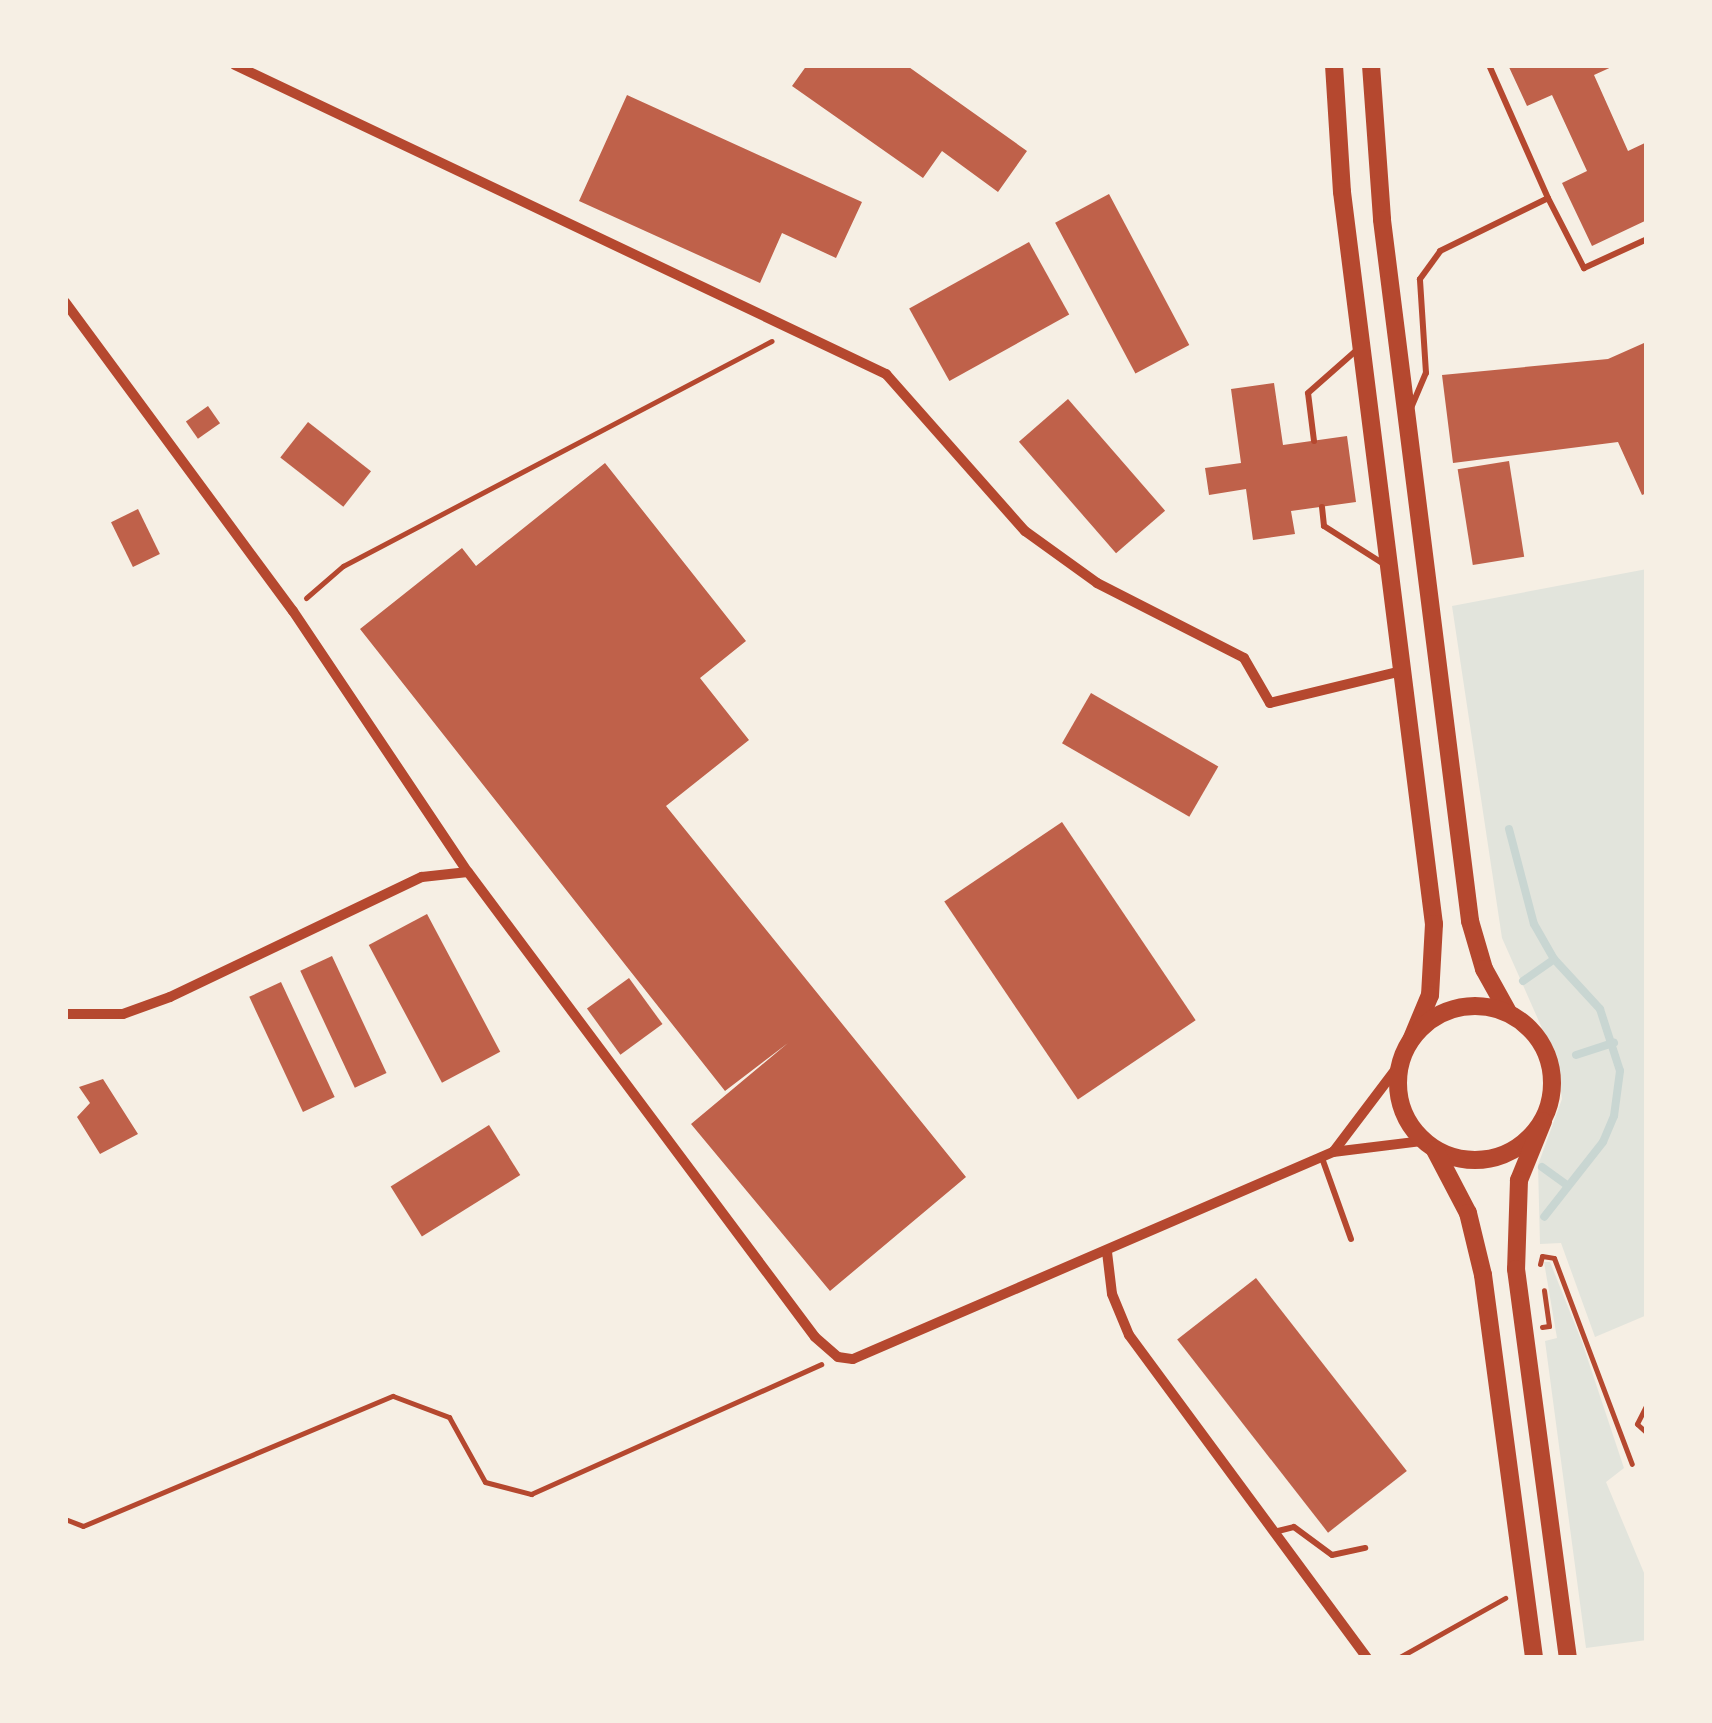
<!DOCTYPE html>
<style>
body{margin:0}
#map{position:relative;width:1712px;height:1723px;overflow:hidden;background:#f6efe4;font-family:Montserrat,sans-serif}
div>[style]{position:absolute}
.green>*{inset:0;background:#e2e4dc}
.stream>*{height:8px;margin:-4px;padding:0 4px;transform-origin:4px;border-radius:4px;background:#c9d6d2}
.building>*{inset:0;background:#bf614a;transform-origin:0 0}
.path>*{height:5px;margin:-2.5px;padding:0 2.5px;transform-origin:2.5px;border-radius:2.5px;background:#b5482f}
.service>*{height:6px;margin:-3px;padding:0 3px;transform-origin:3px;border-radius:3px;background:#b5482f}
.minor>*{height:10px;margin:-5px;padding:0 5px;transform-origin:5px;border-radius:5px;background:#b5482f}
.secondary>*{height:18px;margin:-9px;padding:0 9px;transform-origin:9px;border-radius:9px;background:#b5482f}
.secondary>.ring{margin:-9px;padding:0;box-sizing:content-box;background:none;border:18px solid #b5482f;border-radius:50%}
span{translate:-50% -50%;white-space:nowrap;text-align:center;line-height:1.15;-webkit-text-stroke:10px #f6efe4;paint-order:stroke}
.frame{position:absolute;inset:0;border:68px solid #f6efe4;pointer-events:none}
</style>
<div id="map">
<div class="green">
<i style="clip-path:polygon(1647px 569px,1647px 1315px,1595px 1337px,1561px 1243px,1540px 1244px,1538px 1165px,1562px 1099px,1557px 1062px,1502px 938px,1452px 606px)"></i>
<i style="clip-path:polygon(1544px 1262px,1550px 1262px,1582px 1342px,1624px 1468px,1606px 1482px,1647px 1580px,1647px 1640px,1586px 1648px,1545px 1341px,1557px 1338px)"></i>
</div>
<div class="stream">
<i style="left:1509px;top:829px;width:98px;rotate:75.3deg"></i>
<i style="left:1534px;top:924px;width:40px;rotate:60.3deg"></i>
<i style="left:1554px;top:959px;width:68px;rotate:47.4deg"></i>
<i style="left:1600px;top:1009px;width:65px;rotate:72.1deg"></i>
<i style="left:1620px;top:1071px;width:45px;rotate:97.6deg"></i>
<i style="left:1614px;top:1116px;width:28px;rotate:113deg"></i>
<i style="left:1603px;top:1142px;width:95px;rotate:128.2deg"></i>
<i style="left:1523px;top:981px;width:38px;rotate:-35deg"></i>
<i style="left:1576px;top:1055px;width:40px;rotate:-18deg"></i>
<i style="left:1542px;top:1167px;width:32px;rotate:36deg"></i>
</div>
<div class="building">
<i style="clip-path:polygon(807px 65px,906px 65px,1027px 151px,998px 192px,942px 151px,923px 178px,792px 86px)"></i>
<i style="clip-path:polygon(1508px 65px,1616px 65px,1594px 75px,1628px 151px,1647px 142px,1647px 220px,1592px 246px,1562px 183px,1587px 171px,1552px 95px,1527px 106px)"></i>
<i style="clip-path:polygon(627px 95px,862px 202px,836px 258px,782px 233px,760px 283px,579px 201px)"></i>
<i style="left:1109px;top:194px;width:171px;height:61px;rotate:62deg"></i>
<i style="left:1029px;top:242px;width:83px;height:137px;rotate:61deg"></i>
<i style="clip-path:polygon(1644px 343px,1647px 493px,1642px 495px,1618px 442px,1453px 463px,1442px 375px,1608px 359px)"></i>
<i style="clip-path:polygon(1274px 383px,1283px 445px,1347px 436px,1356px 502px,1291px 511px,1295px 534px,1253px 540px,1246px 489px,1209px 495px,1205px 468px,1241px 463px,1231px 389px)"></i>
<i style="left:1068px;top:399px;width:148px;height:65px;rotate:49deg"></i>
<i style="left:208px;top:406px;width:21px;height:27px;rotate:55deg"></i>
<i style="left:308px;top:422px;width:80px;height:45px;rotate:38deg"></i>
<i style="left:1509px;top:461px;width:97px;height:52px;rotate:81deg"></i>
<i style="clip-path:polygon(605px 463px,746px 641px,700px 678px,749px 740px,666px 806px,966px 1177px,830px 1291px,691px 1124px,788px 1043px,725px 1091px,360px 629px,462px 548px,476px 566px)"></i>
<i style="left:138px;top:509px;width:50px;height:30px;rotate:64deg"></i>
<i style="left:1091px;top:693px;width:147px;height:58px;rotate:30deg"></i>
<i style="left:1062px;top:822px;width:239px;height:142px;rotate:56deg"></i>
<i style="left:427px;top:914px;width:156px;height:66px;rotate:62deg"></i>
<i style="left:332px;top:956px;width:129px;height:35px;rotate:65deg"></i>
<i style="left:629px;top:978px;width:57px;height:52px;rotate:54deg"></i>
<i style="left:281px;top:982px;width:127px;height:35px;rotate:65deg"></i>
<i style="clip-path:polygon(103px 1079px,138px 1134px,100px 1154px,77px 1117px,90px 1103px,79px 1087px)"></i>
<i style="left:489px;top:1125px;width:59px;height:116px;rotate:58deg"></i>
<i style="left:1256px;top:1278px;width:245px;height:100px;rotate:52deg"></i>
</div>
<div class="path">
<i style="left:306px;top:598px;width:49px;rotate:-40.9deg"></i>
<i style="left:343px;top:566px;width:484px;rotate:-27.7deg"></i>
<i style="left:1540px;top:1264px;width:8px;rotate:-76deg"></i>
<i style="left:1542px;top:1256px;width:12px;rotate:9deg"></i>
<i style="left:1554px;top:1258px;width:220px;rotate:69.3deg"></i>
<i style="left:1542px;top:1327px;width:7px;rotate:-8deg"></i>
<i style="left:1549px;top:1326px;width:36px;rotate:-98deg"></i>
<i style="left:1647px;top:1404px;width:22px;rotate:117deg"></i>
<i style="left:1637px;top:1424px;width:13px;rotate:42deg"></i>
<i style="left:65px;top:1519px;width:19px;rotate:21deg"></i>
<i style="left:83px;top:1526px;width:336px;rotate:-22.8deg"></i>
<i style="left:393px;top:1396px;width:60px;rotate:20.6deg"></i>
<i style="left:449px;top:1417px;width:74px;rotate:61deg"></i>
<i style="left:485px;top:1482px;width:48px;rotate:14.6deg"></i>
<i style="left:531px;top:1494px;width:318px;rotate:-24.1deg"></i>
<i style="left:1398px;top:1658px;width:123px;rotate:-29.3deg"></i>
</div>
<div class="service">
<i style="left:1489px;top:65px;width:145px;rotate:66.1deg"></i>
<i style="left:1411px;top:408px;width:38px;rotate:-67deg"></i>
<i style="left:1426px;top:373px;width:94px;rotate:-93.7deg"></i>
<i style="left:1420px;top:279px;width:34px;rotate:-54deg"></i>
<i style="left:1440px;top:251px;width:120px;rotate:-26.1deg"></i>
<i style="left:1548px;top:198px;width:79px;rotate:62.8deg"></i>
<i style="left:1584px;top:268px;width:69px;rotate:-24.7deg"></i>
<i style="left:1314px;top:441px;width:48px;rotate:-97.1deg"></i>
<i style="left:1308px;top:393px;width:68px;rotate:-41.4deg"></i>
<i style="left:1322px;top:507px;width:19px;rotate:84deg"></i>
<i style="left:1324px;top:526px;width:75px;rotate:32.4deg"></i>
<i style="left:1322px;top:1158px;width:86px;rotate:70.3deg"></i>
<i style="left:1278px;top:1531px;width:16px;rotate:-14deg"></i>
<i style="left:1294px;top:1527px;width:47px;rotate:36.4deg"></i>
<i style="left:1332px;top:1555px;width:34px;rotate:-12deg"></i>
</div>
<div class="minor">
<i style="left:235px;top:65px;width:721px;rotate:25.39deg"></i>
<i style="left:886px;top:374px;width:210px;rotate:48.5deg"></i>
<i style="left:1025px;top:531px;width:89px;rotate:35.8deg"></i>
<i style="left:1097px;top:583px;width:165px;rotate:27deg"></i>
<i style="left:1244px;top:658px;width:52px;rotate:60deg"></i>
<i style="left:1270px;top:703px;width:135px;rotate:-13.7deg"></i>
<i style="left:65px;top:302px;width:384px;rotate:53.6deg"></i>
<i style="left:293px;top:611px;width:314px;rotate:56.2deg"></i>
<i style="left:65px;top:1014px;width:58px"></i>
<i style="left:123px;top:1014px;width:50px;rotate:-19.9deg"></i>
<i style="left:170px;top:997px;width:279px;rotate:-25.5deg"></i>
<i style="left:422px;top:877px;width:46px;rotate:-6.2deg"></i>
<i style="left:468px;top:872px;width:580px;rotate:53.27deg"></i>
<i style="left:815px;top:1337px;width:30px;rotate:41deg"></i>
<i style="left:838px;top:1357px;width:15px;rotate:8deg"></i>
<i style="left:853px;top:1359px;width:523px;rotate:-23.33deg"></i>
<i style="left:1333px;top:1152px;width:91px;rotate:-7deg"></i>
<i style="left:1334px;top:1151px;width:108px;rotate:-52.9deg"></i>
<i style="left:1107px;top:1252px;width:42px;rotate:83.2deg"></i>
<i style="left:1112px;top:1294px;width:44px;rotate:67.5deg"></i>
<i style="left:1129px;top:1335px;width:401px;rotate:53.6deg"></i>
</div>
<div class="secondary">
<i style="left:1334px;top:65px;width:127px;rotate:86.4deg"></i>
<i style="left:1342px;top:192px;width:738px;rotate:82.84deg"></i>
<i style="left:1434px;top:924px;width:71px;rotate:93.2deg"></i>
<i style="left:1430px;top:995px;width:47px;rotate:112.7deg"></i>
<i style="left:1371px;top:65px;width:155px;rotate:85.9deg"></i>
<i style="left:1382px;top:220px;width:707px;rotate:82.84deg"></i>
<i style="left:1470px;top:921px;width:50px;rotate:73.7deg"></i>
<i style="left:1484px;top:969px;width:49px;rotate:60.8deg"></i>
<i class="ring" style="left:1398px;top:1006px;width:136px;height:136px"></i>
<i style="left:1543px;top:1121px;width:64px;rotate:112.1deg"></i>
<i style="left:1519px;top:1180px;width:89px;rotate:91.9deg"></i>
<i style="left:1516px;top:1269px;width:392px;rotate:82.4deg"></i>
<i style="left:1435px;top:1150px;width:71px;rotate:62.4deg"></i>
<i style="left:1468px;top:1213px;width:64px;rotate:76.4deg"></i>
<i style="left:1483px;top:1275px;width:386px;rotate:82.4deg"></i>
</div>
<div class="frame"></div>
</div>
